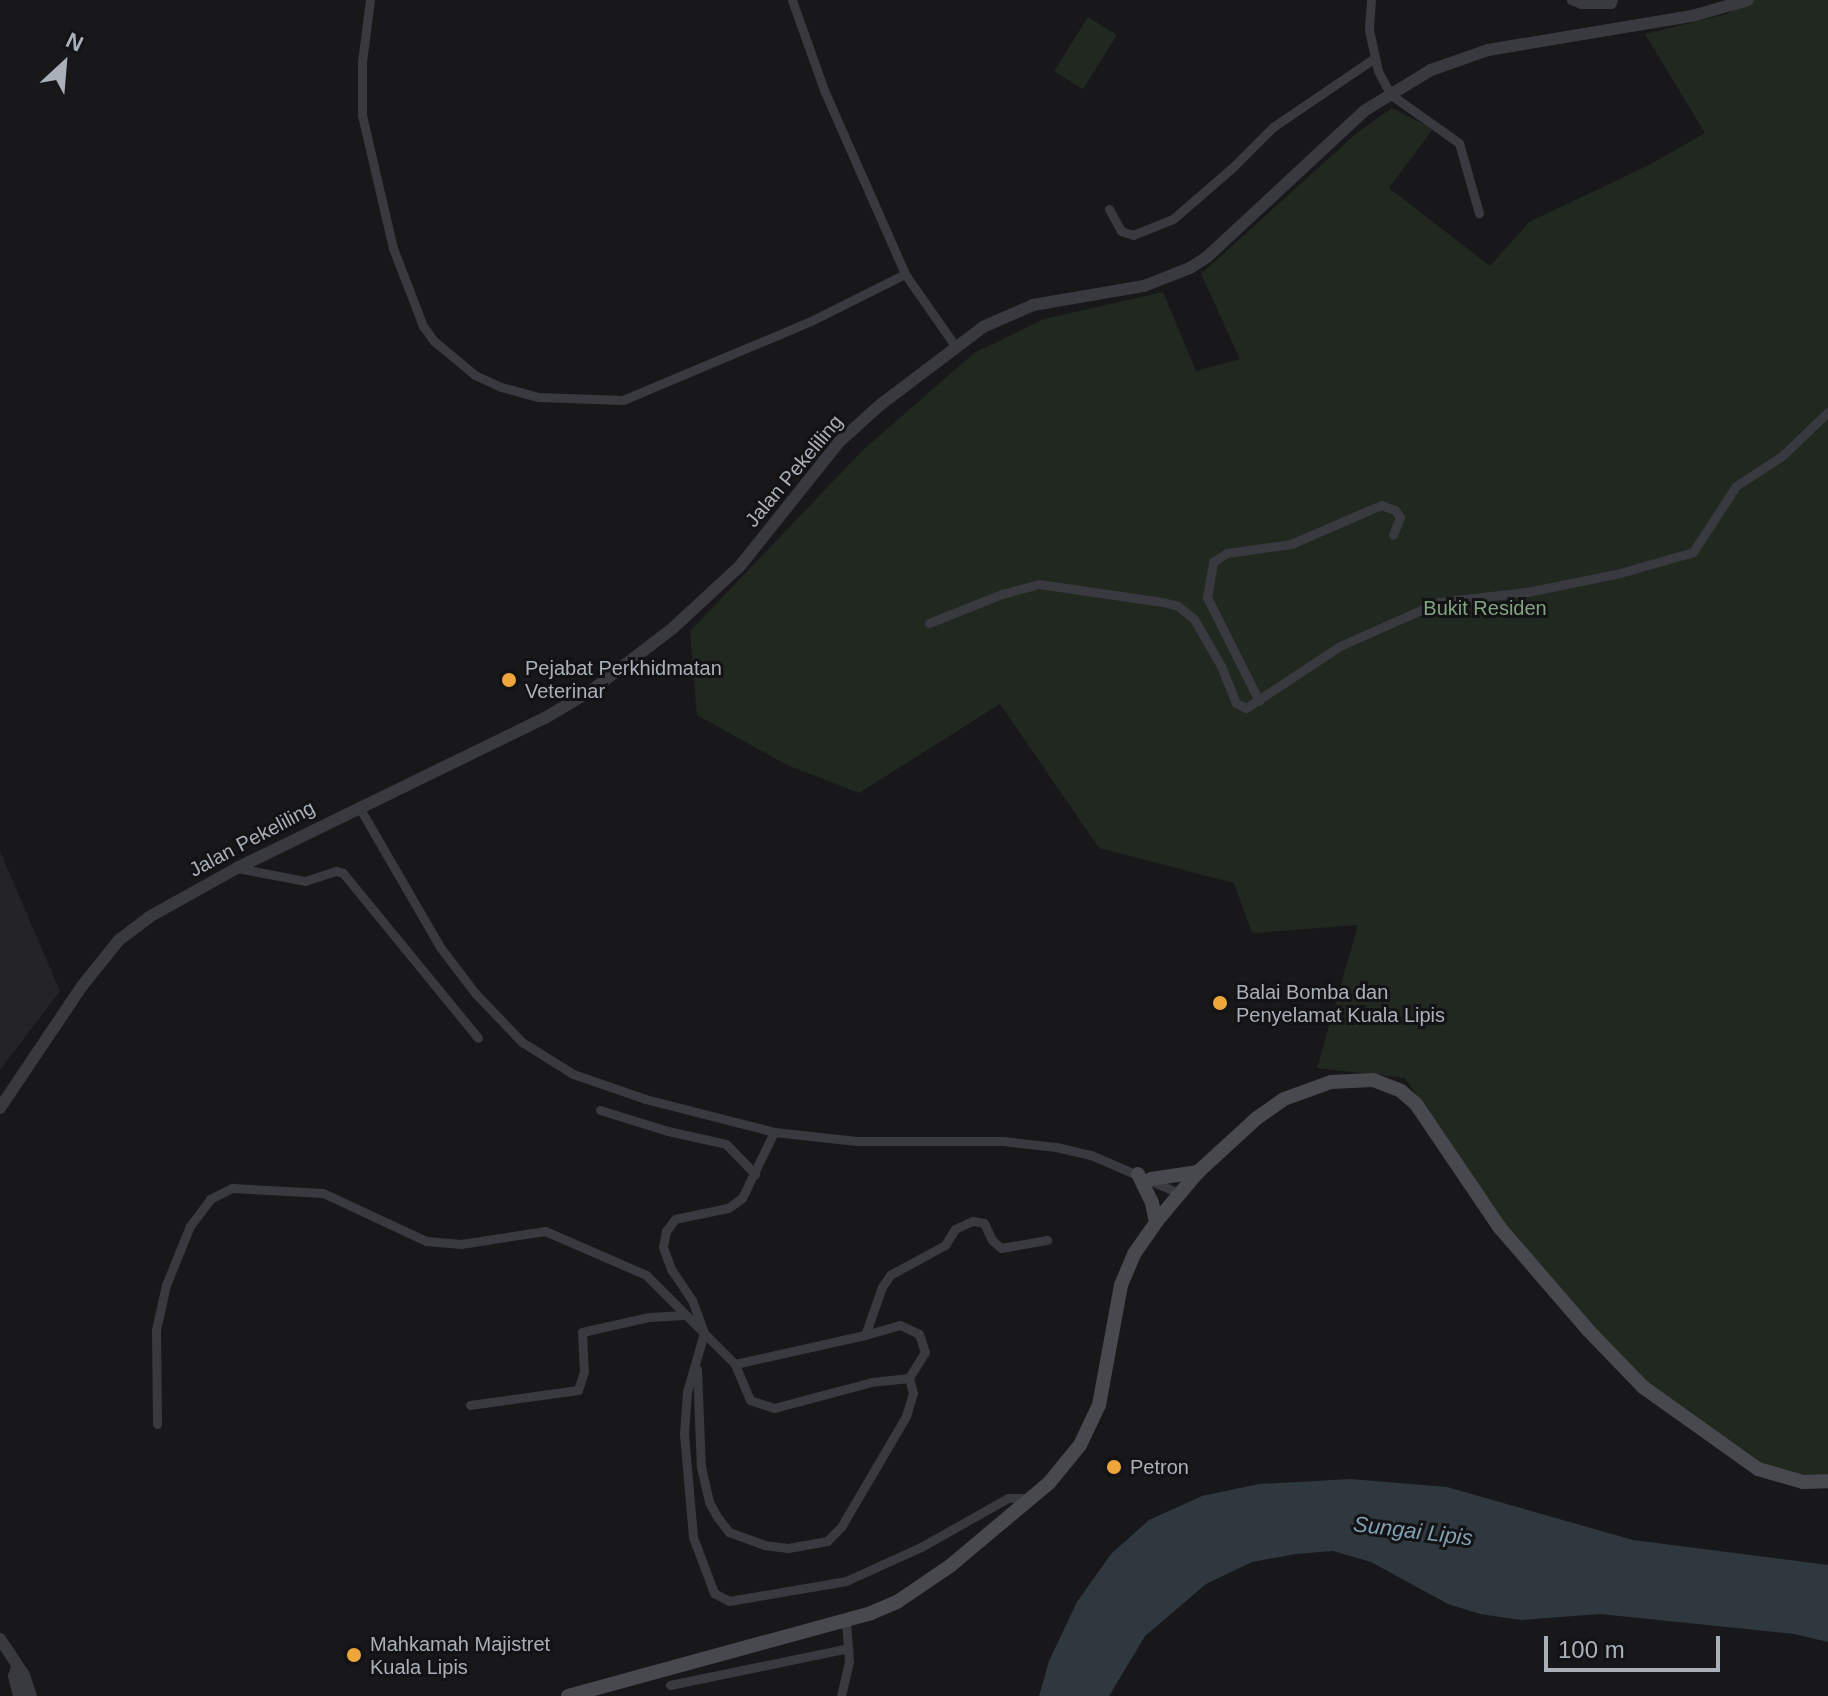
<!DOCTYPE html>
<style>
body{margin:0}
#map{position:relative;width:1828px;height:1696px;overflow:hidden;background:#18181a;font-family:Helvetica,sans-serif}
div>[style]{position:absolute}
.built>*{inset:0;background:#242427}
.green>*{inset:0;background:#202820;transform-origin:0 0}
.water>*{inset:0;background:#2e383e}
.minor>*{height:9px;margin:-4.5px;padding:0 4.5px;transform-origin:4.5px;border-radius:4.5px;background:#393a3f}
.tertiary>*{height:12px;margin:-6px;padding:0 6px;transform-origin:6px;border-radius:6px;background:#393a3f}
.secondary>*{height:14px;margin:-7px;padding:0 7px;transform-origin:7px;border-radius:7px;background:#47494f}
.dots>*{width:22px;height:22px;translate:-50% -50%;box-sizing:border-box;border:4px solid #131315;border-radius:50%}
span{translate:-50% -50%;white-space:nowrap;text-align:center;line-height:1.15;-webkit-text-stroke:6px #131315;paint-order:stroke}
.street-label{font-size:20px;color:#aab0b9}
.park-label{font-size:20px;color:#82a482}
.poi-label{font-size:20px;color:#aab0b9}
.left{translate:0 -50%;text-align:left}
.water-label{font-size:22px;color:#82a0b3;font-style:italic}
.north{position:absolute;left:24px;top:24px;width:80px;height:80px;-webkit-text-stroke:6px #131315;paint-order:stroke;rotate:26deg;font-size:22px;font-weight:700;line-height:32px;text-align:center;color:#aab0b9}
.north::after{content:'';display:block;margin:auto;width:28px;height:36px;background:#aab0b9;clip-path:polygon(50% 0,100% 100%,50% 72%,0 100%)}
.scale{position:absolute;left:1544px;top:1636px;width:176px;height:36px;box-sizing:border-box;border:4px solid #aab0b9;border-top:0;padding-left:10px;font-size:24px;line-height:28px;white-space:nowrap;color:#aab0b9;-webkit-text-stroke:6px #131315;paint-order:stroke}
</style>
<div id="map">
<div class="built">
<i style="clip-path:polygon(0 851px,60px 991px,0 1070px)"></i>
</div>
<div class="green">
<i style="clip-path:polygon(1752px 0,1828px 0,1828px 1478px,1765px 1471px,1660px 1399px,1504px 1227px,1405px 1078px,1317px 1068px,1358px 925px,1252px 933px,1234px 883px,1099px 848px,1000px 704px,859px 793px,787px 765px,697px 715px,690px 631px,863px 450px,974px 353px,1044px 319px,1163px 292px,1196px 371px,1240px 359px,1201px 274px,1358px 132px,1392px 108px,1433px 129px,1389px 188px,1490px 266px,1529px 222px,1649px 165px,1705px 133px,1645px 34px,1727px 14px)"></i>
<i style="left:1088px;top:17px;width:34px;height:64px;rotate:32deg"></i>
</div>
<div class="water">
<i style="clip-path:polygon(1350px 1479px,1447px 1487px,1633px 1540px,1828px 1565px,1828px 1642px,1794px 1634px,1600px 1614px,1521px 1620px,1480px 1614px,1448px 1604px,1371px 1562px,1333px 1551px,1296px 1554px,1252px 1562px,1206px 1584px,1145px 1636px,1109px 1696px,1039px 1696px,1049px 1661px,1077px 1602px,1111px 1554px,1149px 1520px,1202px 1496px,1259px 1484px)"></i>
</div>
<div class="minor">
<i style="left:370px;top:0;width:63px;rotate:97.4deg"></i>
<i style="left:362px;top:62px;width:53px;rotate:90deg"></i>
<i style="left:362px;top:115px;width:137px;rotate:76.9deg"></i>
<i style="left:393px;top:248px;width:84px;rotate:69deg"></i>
<i style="left:423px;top:326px;width:19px;rotate:54deg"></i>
<i style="left:434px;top:341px;width:53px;rotate:39.7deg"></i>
<i style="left:475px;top:375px;width:29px;rotate:25deg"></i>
<i style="left:501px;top:387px;width:38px;rotate:15deg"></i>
<i style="left:538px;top:397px;width:85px;rotate:2deg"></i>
<i style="left:623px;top:400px;width:204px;rotate:-22.8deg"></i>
<i style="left:811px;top:321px;width:105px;rotate:-26.6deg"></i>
<i style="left:792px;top:0;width:96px;rotate:70.4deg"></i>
<i style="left:824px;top:90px;width:201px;rotate:66.2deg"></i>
<i style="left:905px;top:274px;width:89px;rotate:55.1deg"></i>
<i style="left:1371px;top:0;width:30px;rotate:94deg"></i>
<i style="left:1369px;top:30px;width:42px;rotate:77.6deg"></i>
<i style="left:1378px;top:71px;width:26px;rotate:62deg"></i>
<i style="left:1390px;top:94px;width:85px;rotate:35.4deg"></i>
<i style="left:1459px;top:143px;width:73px;rotate:74.1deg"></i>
<i style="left:1571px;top:0;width:11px;rotate:22deg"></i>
<i style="left:1581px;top:4px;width:30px"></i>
<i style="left:1611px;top:4px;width:4px;rotate:-63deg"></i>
<i style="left:1109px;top:209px;width:25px;rotate:61deg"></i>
<i style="left:1121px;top:231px;width:13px;rotate:18deg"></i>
<i style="left:1133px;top:235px;width:43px;rotate:-21.8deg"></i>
<i style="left:1173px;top:219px;width:79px;rotate:-40.9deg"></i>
<i style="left:1233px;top:167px;width:57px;rotate:-45deg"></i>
<i style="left:1273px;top:127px;width:121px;rotate:-34.2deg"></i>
<i style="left:929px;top:623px;width:79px;rotate:-21.7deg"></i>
<i style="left:1002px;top:594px;width:38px;rotate:-15deg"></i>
<i style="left:1039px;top:584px;width:125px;rotate:8.3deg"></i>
<i style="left:1163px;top:602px;width:16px;rotate:15deg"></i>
<i style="left:1178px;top:606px;width:21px;rotate:39deg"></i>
<i style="left:1194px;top:619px;width:54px;rotate:60.1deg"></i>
<i style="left:1221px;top:666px;width:40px;rotate:68deg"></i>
<i style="left:1236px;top:703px;width:11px;rotate:27deg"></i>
<i style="left:1246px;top:708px;width:113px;rotate:-33.4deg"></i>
<i style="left:1340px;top:646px;width:108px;rotate:-24deg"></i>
<i style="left:1439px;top:602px;width:89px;rotate:-6.5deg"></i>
<i style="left:1527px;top:592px;width:95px;rotate:-11.5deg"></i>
<i style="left:1620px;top:573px;width:76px;rotate:-16deg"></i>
<i style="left:1693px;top:552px;width:79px;rotate:-56.9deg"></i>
<i style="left:1736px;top:486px;width:55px;rotate:-33.1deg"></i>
<i style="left:1782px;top:456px;width:64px;rotate:-43.7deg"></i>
<i style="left:1259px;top:701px;width:116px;rotate:-116.6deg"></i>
<i style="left:1207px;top:597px;width:36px;rotate:-80deg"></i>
<i style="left:1213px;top:562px;width:17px;rotate:-33deg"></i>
<i style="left:1227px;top:553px;width:65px;rotate:-8deg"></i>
<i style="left:1291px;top:544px;width:98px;rotate:-23.4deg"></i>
<i style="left:1381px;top:505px;width:15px;rotate:20deg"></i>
<i style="left:1395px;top:510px;width:9px;rotate:54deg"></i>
<i style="left:1400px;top:517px;width:19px;rotate:111deg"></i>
<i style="left:359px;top:807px;width:162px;rotate:59.9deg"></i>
<i style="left:440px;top:947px;width:58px;rotate:52.7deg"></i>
<i style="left:475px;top:993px;width:68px;rotate:46.2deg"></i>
<i style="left:522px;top:1042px;width:60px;rotate:32.1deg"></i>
<i style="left:573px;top:1074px;width:76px;rotate:19.1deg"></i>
<i style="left:645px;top:1099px;width:133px;rotate:14.3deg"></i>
<i style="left:774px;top:1132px;width:83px;rotate:6.2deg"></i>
<i style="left:857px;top:1141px;width:146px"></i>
<i style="left:1003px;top:1141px;width:53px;rotate:6.5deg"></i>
<i style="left:1056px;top:1147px;width:36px;rotate:13deg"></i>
<i style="left:1091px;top:1155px;width:96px;rotate:23.4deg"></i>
<i style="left:237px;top:868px;width:69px;rotate:10.8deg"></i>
<i style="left:305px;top:881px;width:33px;rotate:-18deg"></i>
<i style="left:336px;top:871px;width:7px;rotate:16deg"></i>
<i style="left:343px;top:873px;width:213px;rotate:50.7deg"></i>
<i style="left:600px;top:1110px;width:71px;rotate:17.2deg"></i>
<i style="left:668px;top:1131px;width:59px;rotate:12.6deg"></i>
<i style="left:726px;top:1144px;width:42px;rotate:46deg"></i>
<i style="left:774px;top:1132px;width:73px;rotate:115.9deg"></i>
<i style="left:742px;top:1198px;width:17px;rotate:144deg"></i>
<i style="left:728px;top:1208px;width:54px;rotate:168.3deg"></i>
<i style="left:675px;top:1219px;width:15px;rotate:127deg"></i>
<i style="left:666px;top:1231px;width:16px;rotate:101deg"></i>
<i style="left:663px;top:1247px;width:23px;rotate:70deg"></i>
<i style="left:671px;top:1269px;width:37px;rotate:56deg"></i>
<i style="left:692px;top:1300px;width:35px;rotate:70deg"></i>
<i style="left:704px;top:1333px;width:61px;rotate:106.1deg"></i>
<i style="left:687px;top:1392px;width:42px;rotate:94.1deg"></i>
<i style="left:684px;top:1434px;width:103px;rotate:85deg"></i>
<i style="left:693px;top:1537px;width:60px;rotate:69.4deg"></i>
<i style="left:714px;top:1593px;width:17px;rotate:28deg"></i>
<i style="left:729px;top:1601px;width:119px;rotate:-9.7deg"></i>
<i style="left:846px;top:1581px;width:82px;rotate:-24.4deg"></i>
<i style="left:921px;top:1547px;width:100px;rotate:-29.4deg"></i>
<i style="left:1008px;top:1498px;width:24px"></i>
<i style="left:865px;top:1335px;width:36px;rotate:-16deg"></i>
<i style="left:900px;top:1325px;width:21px;rotate:25deg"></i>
<i style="left:919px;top:1334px;width:19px;rotate:72deg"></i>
<i style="left:925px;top:1352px;width:31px;rotate:122deg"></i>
<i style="left:697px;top:1369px;width:98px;rotate:87.7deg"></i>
<i style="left:701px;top:1467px;width:36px;rotate:77deg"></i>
<i style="left:709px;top:1502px;width:18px;rotate:61deg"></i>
<i style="left:718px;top:1518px;width:18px;rotate:52deg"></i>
<i style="left:729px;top:1532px;width:37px;rotate:20deg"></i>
<i style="left:764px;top:1545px;width:24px;rotate:7deg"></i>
<i style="left:788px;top:1548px;width:40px;rotate:-10deg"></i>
<i style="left:827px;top:1541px;width:20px;rotate:-45deg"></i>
<i style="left:841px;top:1527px;width:129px;rotate:-59.6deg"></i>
<i style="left:906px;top:1416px;width:24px;rotate:-73deg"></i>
<i style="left:913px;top:1393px;width:16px;rotate:-105deg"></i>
<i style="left:909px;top:1378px;width:37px;rotate:174deg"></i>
<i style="left:872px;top:1382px;width:101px;rotate:165.1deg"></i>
<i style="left:774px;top:1408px;width:25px;rotate:-162deg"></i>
<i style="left:750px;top:1400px;width:39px;rotate:-113deg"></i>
<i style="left:470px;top:1405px;width:109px;rotate:-7.9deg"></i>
<i style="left:578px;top:1390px;width:19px;rotate:-72deg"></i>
<i style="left:584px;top:1372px;width:40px;rotate:-92.9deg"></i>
<i style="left:582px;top:1332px;width:69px;rotate:-12.6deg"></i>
<i style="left:649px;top:1317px;width:36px;rotate:-3deg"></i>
<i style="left:157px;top:1424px;width:94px;rotate:-90.6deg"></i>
<i style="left:156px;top:1330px;width:46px;rotate:-77.5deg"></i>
<i style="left:166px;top:1285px;width:64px;rotate:-67.9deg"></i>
<i style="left:190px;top:1226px;width:34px;rotate:-53deg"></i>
<i style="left:210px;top:1199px;width:25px;rotate:-27deg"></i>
<i style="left:232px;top:1188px;width:91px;rotate:3.1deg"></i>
<i style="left:323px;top:1193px;width:114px;rotate:25deg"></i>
<i style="left:426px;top:1241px;width:35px;rotate:5deg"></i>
<i style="left:461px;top:1244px;width:85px;rotate:-8.8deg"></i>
<i style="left:545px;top:1231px;width:110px;rotate:23.5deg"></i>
<i style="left:646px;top:1275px;width:126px;rotate:45deg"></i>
<i style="left:735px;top:1364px;width:133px;rotate:-12.6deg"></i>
<i style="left:865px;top:1335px;width:51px;rotate:-70.5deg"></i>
<i style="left:882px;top:1287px;width:14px;rotate:-56deg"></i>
<i style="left:890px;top:1275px;width:63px;rotate:-28.6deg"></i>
<i style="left:945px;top:1245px;width:19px;rotate:-58deg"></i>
<i style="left:955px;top:1229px;width:19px;rotate:-25deg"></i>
<i style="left:972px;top:1221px;width:12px;rotate:9deg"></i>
<i style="left:984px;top:1223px;width:19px;rotate:65deg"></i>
<i style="left:992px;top:1240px;width:12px;rotate:42deg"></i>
<i style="left:1001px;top:1248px;width:47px;rotate:-9.9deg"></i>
<i style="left:670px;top:1685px;width:182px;rotate:-11.7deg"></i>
<i style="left:841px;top:1696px;width:35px;rotate:-77deg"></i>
<i style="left:849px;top:1662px;width:41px;rotate:-94.2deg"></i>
</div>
<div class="tertiary">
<i style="left:0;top:1108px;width:147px;rotate:-56.1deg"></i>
<i style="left:82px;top:986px;width:59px;rotate:-51.2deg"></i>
<i style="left:119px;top:940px;width:38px;rotate:-37deg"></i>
<i style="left:149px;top:917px;width:101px;rotate:-29.1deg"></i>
<i style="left:237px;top:868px;width:343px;rotate:-26deg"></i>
<i style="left:545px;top:718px;width:55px;rotate:-30.8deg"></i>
<i style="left:592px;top:690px;width:102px;rotate:-37.4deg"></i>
<i style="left:673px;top:628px;width:91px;rotate:-42.8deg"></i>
<i style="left:740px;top:566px;width:159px;rotate:-51.4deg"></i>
<i style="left:839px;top:442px;width:55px;rotate:-42.1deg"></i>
<i style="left:880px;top:405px;width:129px;rotate:-37.1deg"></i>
<i style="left:983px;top:327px;width:55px;rotate:-23.7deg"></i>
<i style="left:1033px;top:305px;width:113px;rotate:-9.7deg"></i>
<i style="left:1144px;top:286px;width:49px;rotate:-21.4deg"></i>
<i style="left:1190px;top:268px;width:20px;rotate:-33deg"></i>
<i style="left:1207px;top:257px;width:214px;rotate:-42.9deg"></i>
<i style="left:1364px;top:111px;width:79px;rotate:-31.5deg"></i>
<i style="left:1431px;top:70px;width:60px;rotate:-19.3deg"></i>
<i style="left:1488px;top:50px;width:207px;rotate:-9.5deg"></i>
<i style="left:1692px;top:16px;width:58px;rotate:-15.9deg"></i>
<i style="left:0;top:1639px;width:43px;rotate:56.3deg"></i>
<i style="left:24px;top:1675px;width:22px;rotate:72deg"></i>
<i style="left:17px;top:1667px;width:9px;rotate:108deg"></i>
<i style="left:14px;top:1676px;width:21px;rotate:76deg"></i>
</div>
<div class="secondary">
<i style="left:1138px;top:1174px;width:32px;rotate:64deg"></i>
<i style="left:1152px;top:1203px;width:19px;rotate:78deg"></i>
<i style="left:1151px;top:1179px;width:48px;rotate:-8.5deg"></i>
<i style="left:568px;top:1696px;width:314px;rotate:-15.3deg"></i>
<i style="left:871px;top:1613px;width:28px;rotate:-23deg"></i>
<i style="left:897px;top:1602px;width:64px;rotate:-34.2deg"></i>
<i style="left:950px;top:1566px;width:129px;rotate:-40deg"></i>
<i style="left:1049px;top:1483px;width:49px;rotate:-50.8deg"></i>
<i style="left:1080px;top:1445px;width:44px;rotate:-64.6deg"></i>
<i style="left:1099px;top:1405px;width:122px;rotate:-79.6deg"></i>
<i style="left:1121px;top:1285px;width:34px;rotate:-67deg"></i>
<i style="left:1134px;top:1254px;width:39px;rotate:-55deg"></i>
<i style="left:1156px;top:1222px;width:65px;rotate:-50deg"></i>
<i style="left:1198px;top:1172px;width:80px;rotate:-42.5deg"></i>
<i style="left:1257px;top:1118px;width:33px;rotate:-35deg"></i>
<i style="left:1284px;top:1099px;width:50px;rotate:-19.9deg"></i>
<i style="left:1331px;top:1082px;width:42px;rotate:-2.7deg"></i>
<i style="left:1373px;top:1080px;width:30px;rotate:21deg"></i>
<i style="left:1401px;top:1091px;width:20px;rotate:41deg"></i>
<i style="left:1416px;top:1104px;width:150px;rotate:55.9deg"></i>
<i style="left:1500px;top:1228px;width:135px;rotate:49.2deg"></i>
<i style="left:1588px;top:1330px;width:79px;rotate:46deg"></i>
<i style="left:1643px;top:1387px;width:141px;rotate:35.5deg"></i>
<i style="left:1758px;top:1469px;width:47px;rotate:16.1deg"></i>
<i style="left:1803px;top:1482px;width:25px;rotate:-2deg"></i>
</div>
<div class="dots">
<i style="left:509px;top:680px;background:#eea63b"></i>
<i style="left:1220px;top:1003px;background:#eea63b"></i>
<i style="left:1114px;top:1467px;background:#eea63b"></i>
<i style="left:354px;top:1655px;background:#eea63b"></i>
</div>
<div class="street-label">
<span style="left:794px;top:471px;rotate:-50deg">Jalan Pekeliling</span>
<span style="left:252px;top:839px;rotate:-28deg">Jalan Pekeliling</span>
</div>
<div class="park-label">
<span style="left:1485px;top:608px">Bukit Residen</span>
</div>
<div class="poi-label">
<span class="left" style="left:525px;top:680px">Pejabat Perkhidmatan<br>Veterinar</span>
<span class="left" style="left:1236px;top:1004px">Balai Bomba dan<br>Penyelamat Kuala Lipis</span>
<span class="left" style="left:1130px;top:1467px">Petron</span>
<span class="left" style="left:370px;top:1656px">Mahkamah Majistret<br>Kuala Lipis</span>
</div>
<div class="water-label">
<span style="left:1413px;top:1531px;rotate:7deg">Sungai Lipis</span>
</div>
<div class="north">N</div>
<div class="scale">100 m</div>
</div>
